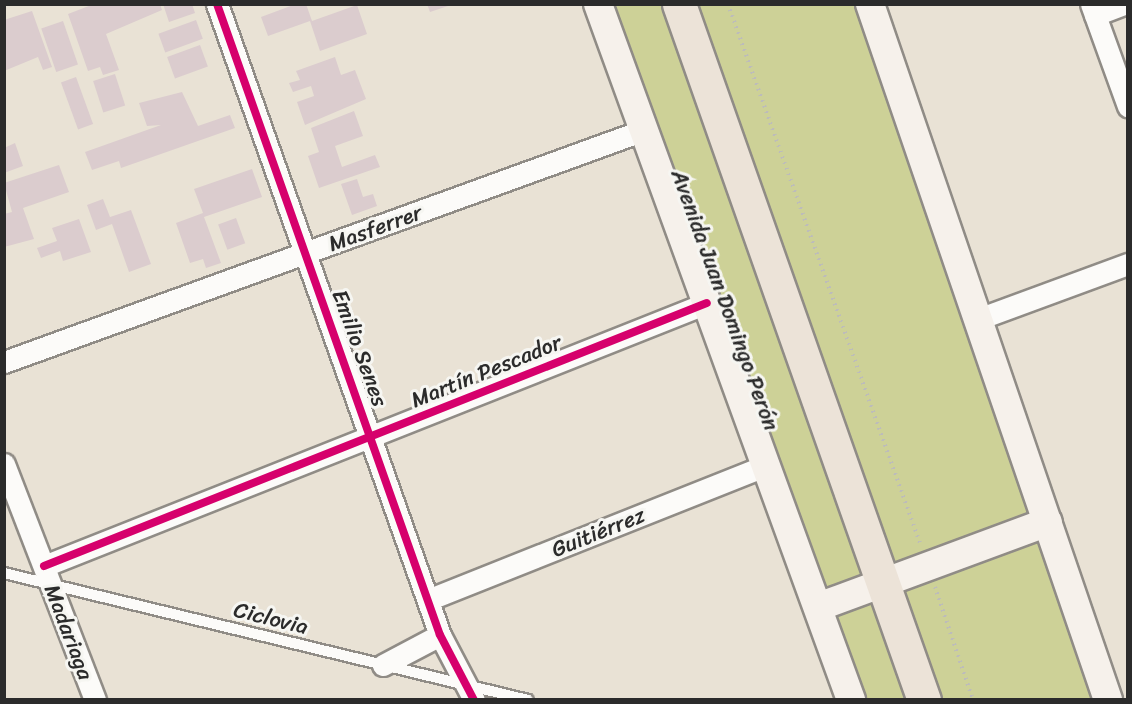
<!DOCTYPE html>
<meta charset="utf-8">
<style>
body{margin:0}
#map{position:relative;width:1132px;height:704px;overflow:hidden;background:#e9e2d5;font-family:Sriracha,sans-serif}
div>[style]{position:absolute}
.green>*{inset:0;background:#cdd197}
.building>*{inset:0;background:#dbccce;transform-origin:0 0}
.path>*{height:4px;margin-top:-2px;transform-origin:0;background:repeating-linear-gradient(90deg,#bdbcba 0 1.5px,transparent 0 6px)}
.roads{filter:drop-shadow(2px 0 #908c86) drop-shadow(-2px 0 #908c86) drop-shadow(0 2px #908c86) drop-shadow(0 -2px #908c86)}
.service>*{height:10px;margin:-5px;padding:0 5px;transform-origin:5px;border-radius:5px;background:#fcfbf9}
.minor>*{height:21px;margin:-10.5px;padding:0 10.5px;transform-origin:10.5px;border-radius:10.5px;background:#fcfbf9}
.secondary>*{height:28px;margin:-14px;padding:0 14px;transform-origin:14px;border-radius:14px;background:#f6f1eb}
.primary>*{height:33px;margin:-16.5px;padding:0 16.5px;transform-origin:16.5px;border-radius:16.5px;background:#ece3d8}
.cycleway>*{height:8px;margin:-4px;padding:0 4px;transform-origin:4px;border-radius:4px;background:#d6006c}
span{translate:-50% -50%;white-space:nowrap;text-align:center;line-height:1.15;-webkit-text-stroke:6px #f6f6f2;paint-order:stroke}
.street-label{font-size:22px;color:#2b2b2b}
.frame{position:absolute;inset:0;border:6px solid #2b2b2b;pointer-events:none}
</style>
<div id="map">
<div class="green">
<i style="clip-path:polygon(615px 5px,854px 5px,1093px 699px,867px 699px)"></i>
</div>
<div class="building">
<i style="clip-path:polygon(94px 4px,160px 4px,162px 10px,106px 34px,119px 70px,103px 75px,100px 67px,88px 71px,68px 14px)"></i>
<i style="clip-path:polygon(163px 4px,192px 4px,195px 13px,169px 22px)"></i>
<i style="clip-path:polygon(296px 4px,306px 4px,312px 21px,357px 5px,367px 34px,320px 51px,310px 21px,268px 36px,261px 17px)"></i>
<i style="clip-path:polygon(427px 4px,451px 4px,451px 5px,430px 12px)"></i>
<i style="clip-path:polygon(32px 11px,52px 67px,43px 70px,38px 57px,4px 71px,4px 20px)"></i>
<i style="left:196px;top:20px;width:20px;height:40px;rotate:70deg"></i>
<i style="left:63px;top:21px;width:46px;height:23px;rotate:71deg"></i>
<i style="left:200px;top:45px;width:23px;height:35px;rotate:70deg"></i>
<i style="clip-path:polygon(335px 57px,341px 75px,355px 70px,366px 99px,305px 125px,297px 102px,314px 96px,311px 86px,293px 92px,289px 83px,300px 80px,296px 71px)"></i>
<i style="left:115px;top:74px;width:33px;height:23px;rotate:72deg"></i>
<i style="left:76px;top:77px;width:50px;height:16px;rotate:70deg"></i>
<i style="clip-path:polygon(182px 92px,198px 126px,230px 115px,235px 128px,121px 168px,119px 161px,92px 170px,85px 152px,161px 125px,147px 126px,139px 103px)"></i>
<i style="clip-path:polygon(354px 111px,363px 136px,335px 146px,342px 167px,375px 155px,380px 167px,319px 188px,308px 156px,319px 152px,311px 128px)"></i>
<i style="clip-path:polygon(15px 143px,23px 166px,4px 173px,4px 148px)"></i>
<i style="clip-path:polygon(59px 165px,69px 192px,23px 208px,34px 239px,4px 247px,4px 214px,12px 212px,4px 183px)"></i>
<i style="clip-path:polygon(252px 169px,262px 197px,204px 217px,221px 263px,206px 268px,203px 259px,190px 263px,176px 223px,203px 213px,194px 189px)"></i>
<i style="clip-path:polygon(357px 179px,363px 197px,373px 194px,377px 206px,352px 215px,341px 184px)"></i>
<i style="clip-path:polygon(103px 199px,110px 217px,131px 210px,151px 264px,129px 272px,112px 224px,96px 230px,87px 205px)"></i>
<i style="left:236px;top:218px;width:27px;height:19px;rotate:70deg"></i>
<i style="clip-path:polygon(79px 219px,91px 252px,63px 261px,60px 251px,41px 258px,37px 248px,57px 241px,52px 228px)"></i>
</div>
<div class="path">
<i style="left:728px;top:4px;width:575px;rotate:70.4deg"></i>
<i style="left:935px;top:587px;width:119px;rotate:71.4deg"></i>
</div>
<div class="roads">
<div class="service">
<i style="left:4px;top:573px;width:539px;rotate:13.62deg"></i>
</div>
<div class="minor">
<i style="left:217px;top:4px;width:669px;rotate:70.54deg"></i>
<i style="left:440px;top:635px;width:73px;rotate:62.4deg"></i>
<i style="left:1091px;top:4px;width:109px;rotate:70.1deg"></i>
<i style="left:1095px;top:15px;width:31px;rotate:-21deg"></i>
<i style="left:981px;top:318px;width:157px;rotate:-20.2deg"></i>
<i style="left:4px;top:362px;width:681px;rotate:-19.93deg"></i>
<i style="left:4px;top:464px;width:253px;rotate:68.9deg"></i>
<i style="left:44px;top:566px;width:713px;rotate:-21.64deg"></i>
<i style="left:430px;top:599px;width:362px;rotate:-21.7deg"></i>
<i style="left:383px;top:665px;width:64px;rotate:-27.8deg"></i>
</div>
<div class="secondary">
<i style="left:598px;top:4px;width:741px;rotate:70.02deg"></i>
<i style="left:870px;top:4px;width:736px;rotate:71.12deg"></i>
<i style="left:818px;top:607px;width:245px;rotate:-20.3deg"></i>
</div>
<div class="primary">
<i style="left:679px;top:4px;width:738px;rotate:70.61deg"></i>
</div>
</div>
<div class="cycleway">
<i style="left:217px;top:4px;width:669px;rotate:70.54deg"></i>
<i style="left:440px;top:635px;width:73px;rotate:62.4deg"></i>
<i style="left:44px;top:566px;width:713px;rotate:-21.64deg"></i>
</div>
<div class="street-label">
<span style="left:375px;top:228px;rotate:-20deg">Masferrer</span>
<span style="left:725px;top:300px;rotate:70deg">Avenida Juan Domingo Perón</span>
<span style="left:360px;top:348px;rotate:70deg">Emilio Senes</span>
<span style="left:486px;top:371px;rotate:-22deg">Martín Pescador</span>
<span style="left:598px;top:532px;rotate:-22deg">Guitiérrez</span>
<span style="left:271px;top:618px;rotate:14deg">Ciclovia</span>
<span style="left:69px;top:632px;rotate:69deg">Madariaga</span>
</div>
<div class="frame"></div>
</div>
